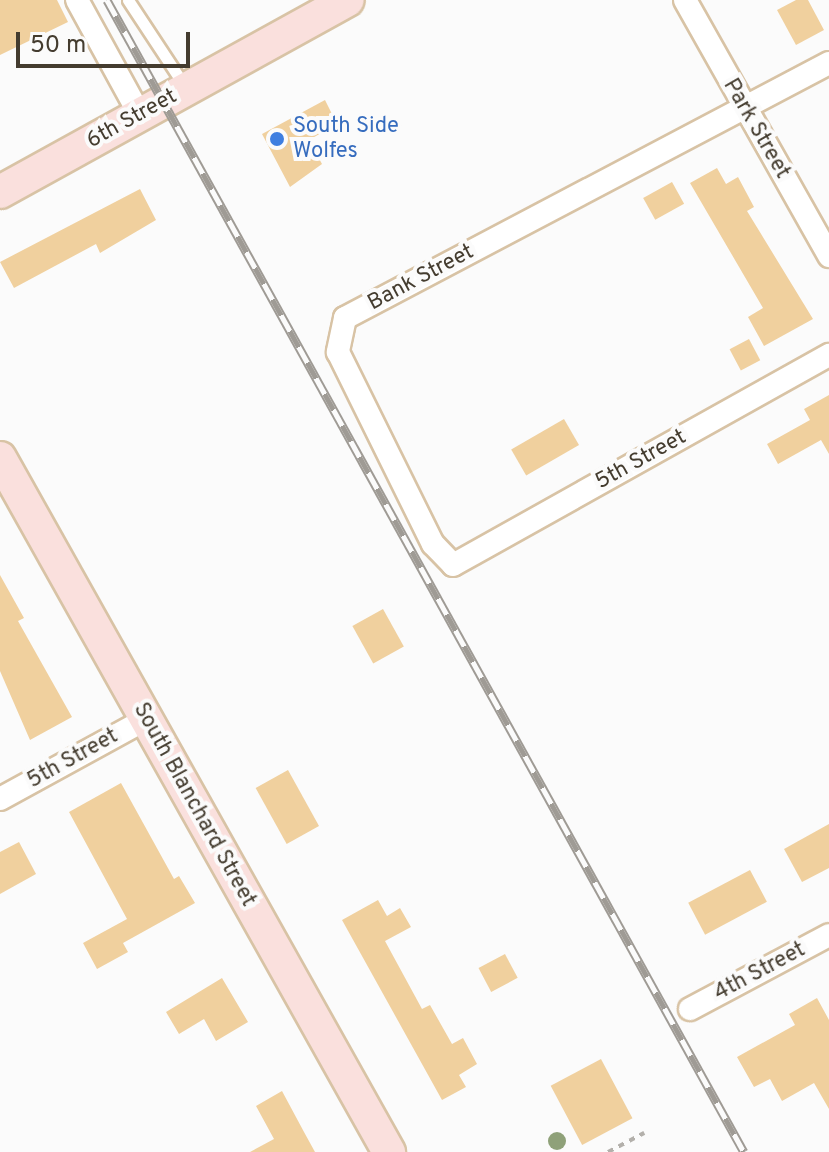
<!DOCTYPE html>
<style>
body{margin:0}
#map{position:relative;width:829px;height:1152px;overflow:hidden;background:#fbfbfb;font-family:Overpass,sans-serif}
div>[style]{position:absolute}
.building>*{inset:0;background:#f0d09e;transform-origin:0 0}
.path>*{height:4px;margin-top:-2px;transform-origin:0;background:repeating-linear-gradient(90deg,#b3b0ab 0 6px,transparent 0 12px)}
.roads{filter:drop-shadow(2px 0 #d8c3a5) drop-shadow(-2px 0 #d8c3a5) drop-shadow(0 2px #d8c3a5) drop-shadow(0 -2px #d8c3a5)}
.lane>*{height:11px;margin:-5.5px;padding:0 5.5px;transform-origin:5.5px;border-radius:5.5px;background:#fff}
.street>*{height:22px;margin:-11px;padding:0 11px;transform-origin:11px;border-radius:11px;background:#fff}
.secondary>*{height:32px;margin:-16px;padding:0 16px;transform-origin:16px;border-radius:16px;background:#fae0dd}
.rail>*{height:9px;margin-top:-4.5px;transform-origin:0;background:repeating-linear-gradient(90deg,#fbfbfb 0 18px,#9f9b95 0 36px);box-sizing:border-box;border-block:2px solid #9f9b95}
.trees>*{width:18px;height:18px;margin:-9px;border-radius:50%;background:#8fa179}
.dots>*{width:22px;height:22px;translate:-50% -50%;box-sizing:border-box;border:4px solid #fbfbfb;border-radius:50%}
span{translate:-50% -50%;white-space:nowrap;text-align:center;line-height:1.15;-webkit-text-stroke:8px #fbfbfb;paint-order:stroke}
.street-label{font-size:22px;color:#443c2f}
.shop-label{font-size:22px;color:#366cbe}
.left{translate:0 -50%;text-align:left}
.scale{position:absolute;left:16px;top:32px;width:174px;height:36px;box-sizing:border-box;border:4px solid #443c2f;border-top:0;padding-left:10px;font-size:24px;line-height:28px;white-space:nowrap;color:#443c2f;-webkit-text-stroke:6px #fbfbfb;paint-order:stroke}
</style>
<div id="map">
<div class="building">
<i style="clip-path:polygon(0 0,57px 0,68px 22px,0 55px)"></i>
<i style="clip-path:polygon(796px 0,808px 0,824px 30px,796px 45px,777px 10px)"></i>
<i style="clip-path:polygon(325px 100px,337px 124px,309px 140px,322px 164px,290px 187px,262px 134px)"></i>
<i style="clip-path:polygon(717px 168px,726px 184px,738px 177px,754px 207px,747px 211px,813px 319px,764px 346px,748px 317px,763px 308px,690px 183px)"></i>
<i style="left:672px;top:182px;width:25px;height:33px;rotate:61deg"></i>
<i style="clip-path:polygon(140px 189px,156px 220px,100px 253px,96px 244px,14px 288px,0 262px)"></i>
<i style="left:749px;top:339px;width:24px;height:22px;rotate:62deg"></i>
<i style="clip-path:polygon(829px 395px,829px 454px,821px 440px,778px 464px,767px 444px,810px 420px,804px 409px)"></i>
<i style="left:564px;top:419px;width:30px;height:61px;rotate:60deg"></i>
<i style="clip-path:polygon(0 575px,24px 618px,18px 621px,72px 717px,30px 740px,0 671px)"></i>
<i style="left:383px;top:609px;width:43px;height:35px;rotate:61deg"></i>
<i style="left:288px;top:770px;width:64px;height:37px;rotate:61deg"></i>
<i style="clip-path:polygon(121px 783px,174px 879px,179px 876px,195px 903px,123px 943px,128px 952px,97px 969px,83px 943px,127px 919px,69px 812px)"></i>
<i style="clip-path:polygon(829px 824px,829px 868px,802px 882px,784px 849px)"></i>
<i style="clip-path:polygon(19px 842px,36px 874px,0 894px,0 852px)"></i>
<i style="left:750px;top:870px;width:36px;height:70px;rotate:62deg"></i>
<i style="clip-path:polygon(378px 900px,387px 916px,400px 908px,411px 927px,385px 941px,422px 1009px,430px 1005px,452px 1044px,463px 1038px,477px 1064px,459px 1075px,466px 1087px,442px 1100px,342px 920px)"></i>
<i style="left:505px;top:954px;width:27px;height:30px;rotate:62deg"></i>
<i style="clip-path:polygon(222px 978px,248px 1022px,216px 1041px,204px 1019px,179px 1034px,166px 1012px)"></i>
<i style="clip-path:polygon(817px 998px,829px 1020px,829px 1109px,814px 1083px,782px 1101px,770px 1079px,754px 1087px,737px 1057px,795px 1025px,789px 1014px)"></i>
<i style="left:601px;top:1059px;width:67px;height:57px;rotate:62deg"></i>
<i style="clip-path:polygon(282px 1091px,304px 1132px,315px 1152px,250px 1152px,274px 1139px,256px 1106px)"></i>
</div>
<div class="path">
<i style="left:608px;top:1152px;width:41px;rotate:-27.8deg"></i>
</div>
<div class="roads">
<div class="lane">
<i style="left:128px;top:0;width:102px;rotate:56.6deg"></i>
</div>
<div class="street">
<i style="left:77px;top:0;width:131px;rotate:61.3deg"></i>
<i style="left:685px;top:0;width:294px;rotate:60.6deg"></i>
<i style="left:829px;top:63px;width:547px;rotate:152.22deg"></i>
<i style="left:345px;top:318px;width:35px;rotate:102deg"></i>
<i style="left:338px;top:352px;width:214px;rotate:63.7deg"></i>
<i style="left:433px;top:544px;width:29px;rotate:46deg"></i>
<i style="left:453px;top:565px;width:431px;rotate:-29.2deg"></i>
<i style="left:0;top:799px;width:166px;rotate:-28.7deg"></i>
<i style="left:690px;top:1009px;width:157px;rotate:-28deg"></i>
</div>
<div class="secondary">
<i style="left:0;top:192px;width:397px;rotate:-28.9deg"></i>
<i style="left:0;top:458px;width:796px;rotate:60.73deg"></i>
</div>
</div>
<div class="rail">
<i style="left:107px;top:0;width:1316px;rotate:61.06deg"></i>
</div>
<div class="trees">
<i style="left:557px;top:1141px"></i>
</div>
<div class="dots">
<i style="left:277px;top:139px;background:#3f7fe0"></i>
</div>
<div class="street-label">
<span style="left:132px;top:119px;rotate:-29deg">6th Street</span>
<span style="left:756px;top:129px;rotate:60deg">Park Street</span>
<span style="left:421px;top:278px;rotate:-28deg">Bank Street</span>
<span style="left:641px;top:460px;rotate:-29deg">5th Street</span>
<span style="left:73px;top:759px;rotate:-29deg">5th Street</span>
<span style="left:194px;top:805px;rotate:61deg">South Blanchard Street</span>
<span style="left:760px;top:972px;rotate:-28deg">4th Street</span>
</div>
<div class="shop-label">
<span class="left" style="left:293px;top:139px">South Side<br>Wolfes</span>
</div>
<div class="scale">50 m</div>
</div>
